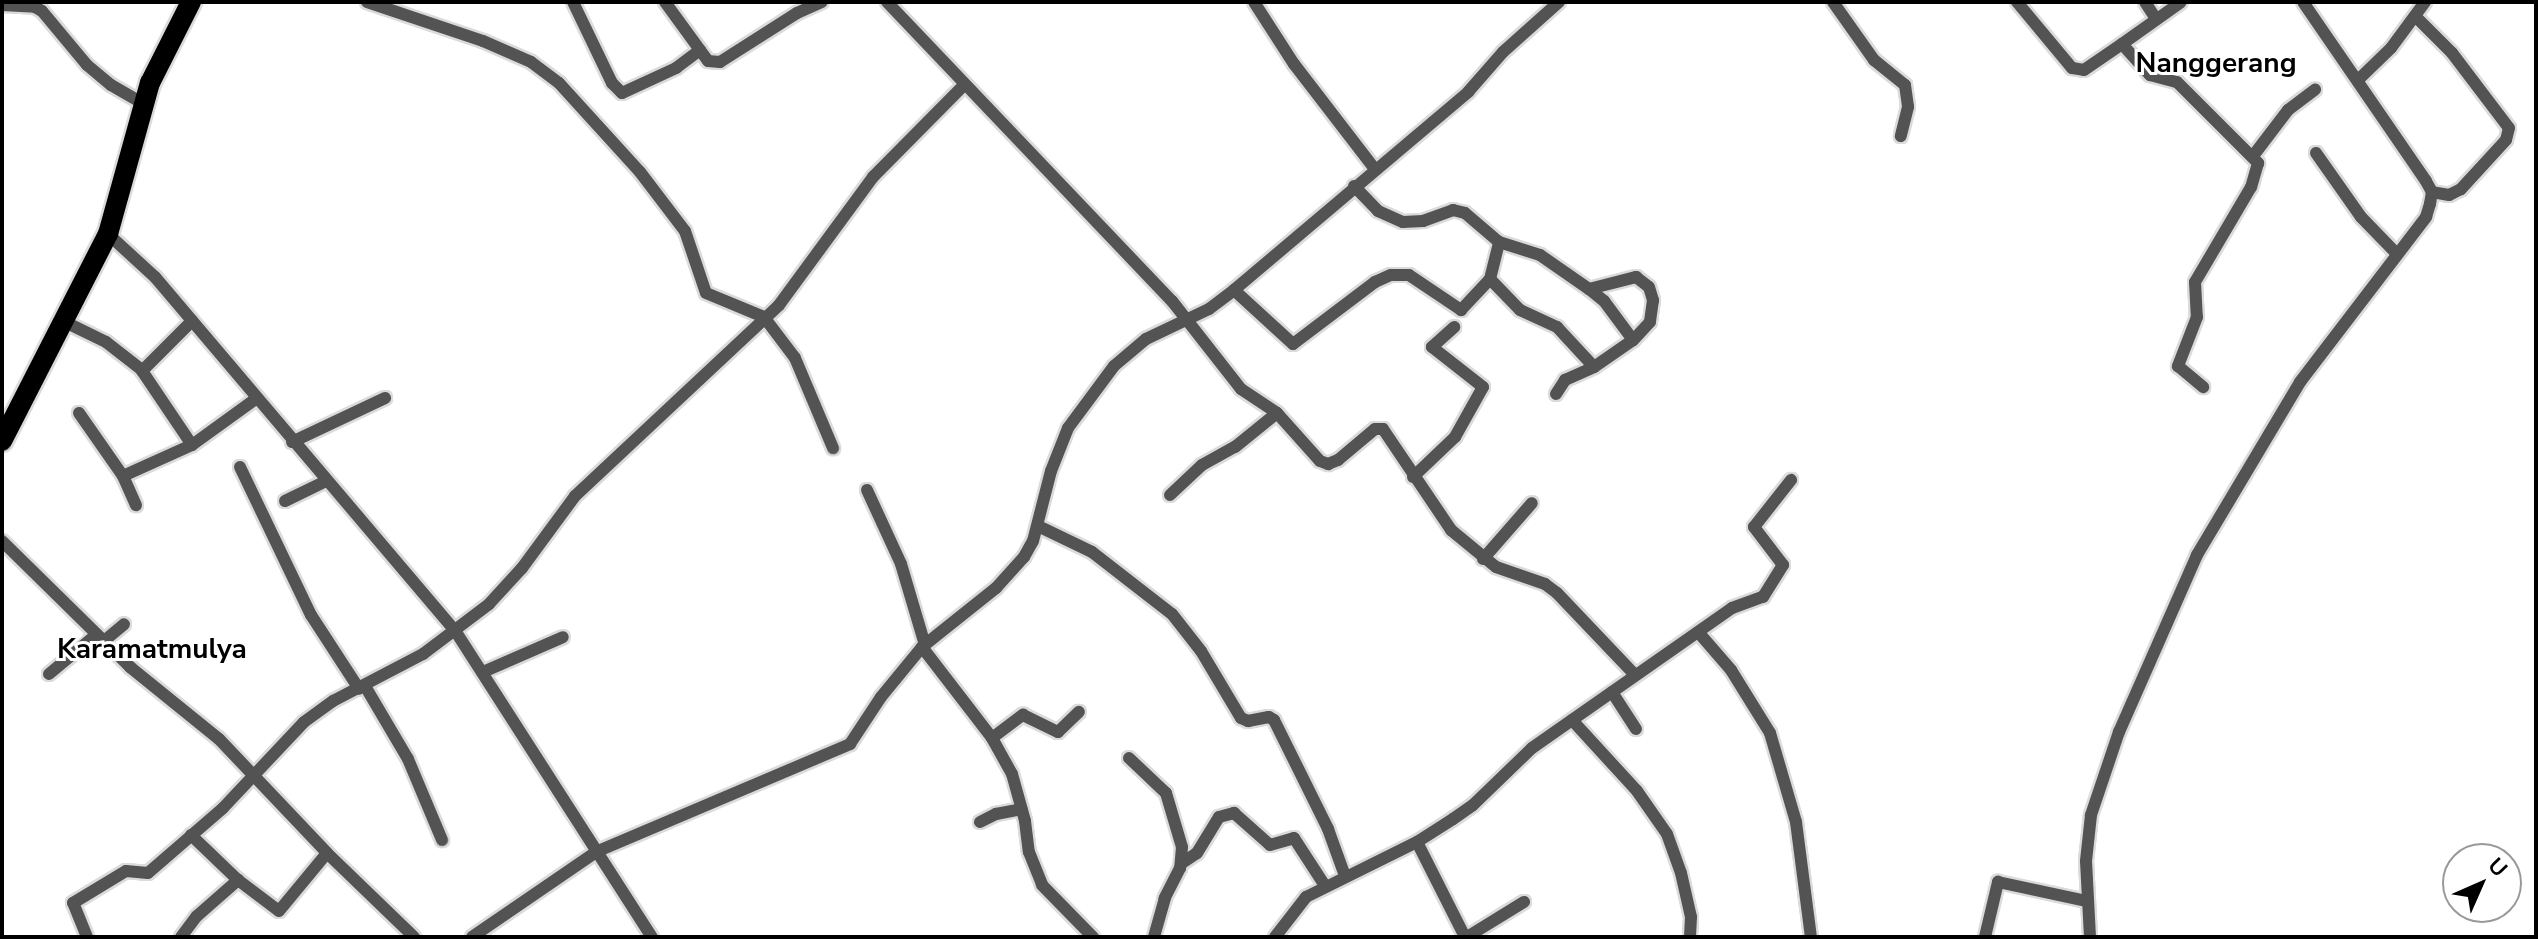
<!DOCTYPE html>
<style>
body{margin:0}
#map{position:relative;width:2538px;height:939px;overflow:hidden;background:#fff;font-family:"Nunito Sans",sans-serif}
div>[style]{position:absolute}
.roads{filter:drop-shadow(2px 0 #dbdbdb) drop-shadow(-2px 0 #dbdbdb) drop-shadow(0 2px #dbdbdb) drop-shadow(0 -2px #dbdbdb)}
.minor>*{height:12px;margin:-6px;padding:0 6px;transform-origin:6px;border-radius:6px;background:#535353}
.trunk>*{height:20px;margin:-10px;padding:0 10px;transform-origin:10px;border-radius:10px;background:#000}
span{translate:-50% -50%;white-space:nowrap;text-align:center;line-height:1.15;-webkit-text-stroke:6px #fff;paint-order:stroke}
.quarter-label{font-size:28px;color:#000;font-weight:700}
.frame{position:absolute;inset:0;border:4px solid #000;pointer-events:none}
.north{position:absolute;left:2442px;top:843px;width:80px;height:80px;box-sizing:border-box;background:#fff;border:2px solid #999;border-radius:50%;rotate:45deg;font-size:22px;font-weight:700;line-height:32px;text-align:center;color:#000}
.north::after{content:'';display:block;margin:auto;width:28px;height:36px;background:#000;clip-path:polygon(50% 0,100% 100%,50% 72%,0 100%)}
</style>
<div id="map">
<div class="roads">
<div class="minor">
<i style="left:367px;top:2px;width:122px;rotate:18.6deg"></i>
<i style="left:483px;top:41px;width:52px;rotate:23.6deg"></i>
<i style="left:531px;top:62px;width:35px;rotate:37deg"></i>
<i style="left:559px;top:83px;width:120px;rotate:47.7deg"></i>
<i style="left:640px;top:172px;width:74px;rotate:52.7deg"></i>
<i style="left:685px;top:231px;width:65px;rotate:71.3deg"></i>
<i style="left:706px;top:293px;width:63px;rotate:22.5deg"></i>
<i style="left:764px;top:317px;width:51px;rotate:52.9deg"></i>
<i style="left:795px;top:358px;width:98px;rotate:67.1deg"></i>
<i style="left:573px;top:2px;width:90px;rotate:64.3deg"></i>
<i style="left:612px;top:83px;width:14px;rotate:45deg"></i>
<i style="left:622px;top:93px;width:60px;rotate:-24.8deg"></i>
<i style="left:676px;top:68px;width:30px;rotate:-37deg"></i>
<i style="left:665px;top:2px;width:73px;rotate:53.9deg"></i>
<i style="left:708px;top:61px;width:12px;rotate:5deg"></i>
<i style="left:720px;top:62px;width:91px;rotate:-32.5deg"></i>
<i style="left:797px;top:13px;width:27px;rotate:-24deg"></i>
<i style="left:887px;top:2px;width:413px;rotate:46.4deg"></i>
<i style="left:1172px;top:301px;width:112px;rotate:51.9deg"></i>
<i style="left:1241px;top:389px;width:43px;rotate:33.7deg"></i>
<i style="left:1277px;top:413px;width:64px;rotate:48.1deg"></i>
<i style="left:1320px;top:461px;width:9px;rotate:21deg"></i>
<i style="left:1328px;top:464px;width:11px;rotate:-22deg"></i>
<i style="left:1338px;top:460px;width:48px;rotate:-40deg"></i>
<i style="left:1375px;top:429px;width:8px"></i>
<i style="left:1383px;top:429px;width:122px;rotate:56deg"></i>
<i style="left:1451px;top:530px;width:58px;rotate:39.4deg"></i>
<i style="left:1496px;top:567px;width:52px;rotate:19.1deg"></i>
<i style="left:1545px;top:584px;width:15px;rotate:37deg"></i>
<i style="left:1557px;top:593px;width:113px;rotate:46.4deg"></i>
<i style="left:1254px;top:2px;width:74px;rotate:57.2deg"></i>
<i style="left:1294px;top:64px;width:131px;rotate:52.4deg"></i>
<i style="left:1833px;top:2px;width:71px;rotate:54.7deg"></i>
<i style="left:1874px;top:60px;width:40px;rotate:39deg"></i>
<i style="left:1905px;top:85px;width:22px;rotate:82deg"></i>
<i style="left:1908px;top:107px;width:30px;rotate:104deg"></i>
<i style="left:2017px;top:2px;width:86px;rotate:50.2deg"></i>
<i style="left:2072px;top:68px;width:12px;rotate:9deg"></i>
<i style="left:2084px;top:70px;width:46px;rotate:-34.4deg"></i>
<i style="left:2122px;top:44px;width:42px;rotate:47.9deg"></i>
<i style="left:2150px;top:75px;width:28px;rotate:15deg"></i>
<i style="left:2177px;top:82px;width:115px;rotate:45deg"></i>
<i style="left:2258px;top:163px;width:25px;rotate:106deg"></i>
<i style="left:2251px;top:187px;width:110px;rotate:120.5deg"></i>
<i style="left:2195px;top:282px;width:35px;rotate:87deg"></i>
<i style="left:2197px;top:317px;width:53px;rotate:111.2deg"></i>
<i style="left:2178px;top:366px;width:33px;rotate:40deg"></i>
<i style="left:2145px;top:2px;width:20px;rotate:57deg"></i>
<i style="left:2px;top:5px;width:33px;rotate:3deg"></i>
<i style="left:35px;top:7px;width:8px;rotate:30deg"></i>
<i style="left:42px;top:11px;width:70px;rotate:50.2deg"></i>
<i style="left:87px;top:65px;width:31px;rotate:40deg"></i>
<i style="left:111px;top:85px;width:38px;rotate:30deg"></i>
<i style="left:2416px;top:17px;width:51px;rotate:45deg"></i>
<i style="left:2452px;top:53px;width:94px;rotate:52.8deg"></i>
<i style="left:2509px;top:128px;width:12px;rotate:104deg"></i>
<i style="left:2506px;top:140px;width:67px;rotate:132.6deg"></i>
<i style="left:2461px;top:189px;width:13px;rotate:153deg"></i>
<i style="left:2449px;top:195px;width:17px;rotate:-170deg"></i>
<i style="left:2122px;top:44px;width:72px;rotate:-35.4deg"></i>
<i style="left:2358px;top:80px;width:46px;rotate:-44.1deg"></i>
<i style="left:2391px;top:48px;width:57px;rotate:-53.5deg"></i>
<i style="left:2316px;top:153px;width:78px;rotate:54.9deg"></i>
<i style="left:2361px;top:217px;width:50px;rotate:45.8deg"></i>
<i style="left:2253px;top:156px;width:58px;rotate:-52.7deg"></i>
<i style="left:2288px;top:110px;width:34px;rotate:-37deg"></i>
<i style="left:1354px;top:186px;width:35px;rotate:46deg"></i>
<i style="left:1378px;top:211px;width:27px;rotate:24deg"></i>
<i style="left:1403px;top:222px;width:20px;rotate:-3deg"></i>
<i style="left:1423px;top:221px;width:32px;rotate:-20deg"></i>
<i style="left:1453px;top:210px;width:12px;rotate:14deg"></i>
<i style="left:1465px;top:213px;width:45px;rotate:40.5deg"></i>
<i style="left:1499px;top:242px;width:43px;rotate:17.6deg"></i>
<i style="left:1540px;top:255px;width:60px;rotate:34.8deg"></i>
<i style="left:1589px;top:289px;width:49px;rotate:-14.3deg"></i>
<i style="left:1636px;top:277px;width:16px;rotate:38deg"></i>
<i style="left:1649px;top:287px;width:14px;rotate:73deg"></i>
<i style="left:1653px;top:300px;width:22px;rotate:98deg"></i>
<i style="left:1650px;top:322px;width:25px;rotate:133deg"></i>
<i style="left:108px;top:234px;width:64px;rotate:42.5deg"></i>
<i style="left:155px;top:277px;width:465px;rotate:49.7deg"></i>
<i style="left:456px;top:632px;width:363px;rotate:57.3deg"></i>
<i style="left:1490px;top:279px;width:43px;rotate:45.9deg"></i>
<i style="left:1520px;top:310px;width:41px;rotate:24.7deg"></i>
<i style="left:1557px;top:327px;width:54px;rotate:47.2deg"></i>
<i style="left:1234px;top:290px;width:80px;rotate:42.5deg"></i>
<i style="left:1293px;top:344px;width:103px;rotate:-37.1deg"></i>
<i style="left:1375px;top:282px;width:17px;rotate:-24deg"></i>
<i style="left:1391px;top:275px;width:18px"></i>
<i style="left:1409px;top:275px;width:63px;rotate:33.9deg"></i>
<i style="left:1461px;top:310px;width:42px;rotate:-46.9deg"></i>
<i style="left:1490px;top:279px;width:38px;rotate:-76deg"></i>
<i style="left:65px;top:322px;width:46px;rotate:26deg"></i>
<i style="left:106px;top:342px;width:46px;rotate:37.9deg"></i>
<i style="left:1556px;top:394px;width:17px;rotate:-57deg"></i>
<i style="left:1565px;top:380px;width:32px;rotate:-24deg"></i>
<i style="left:1594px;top:367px;width:47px;rotate:-34.7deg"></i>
<i style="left:1633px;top:340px;width:49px;rotate:-126.6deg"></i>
<i style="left:1604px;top:301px;width:19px;rotate:-141deg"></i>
<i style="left:79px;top:413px;width:77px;rotate:55.1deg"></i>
<i style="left:123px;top:476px;width:32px;rotate:66deg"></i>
<i style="left:292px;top:442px;width:103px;rotate:-25.3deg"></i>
<i style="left:192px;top:445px;width:89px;rotate:-124deg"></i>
<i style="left:142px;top:371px;width:71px;rotate:-45deg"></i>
<i style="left:240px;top:467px;width:164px;rotate:64.4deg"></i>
<i style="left:311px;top:615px;width:88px;rotate:57deg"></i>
<i style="left:123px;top:476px;width:76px;rotate:-24.2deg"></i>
<i style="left:192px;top:445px;width:80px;rotate:-35.9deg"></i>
<i style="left:1413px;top:477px;width:58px;rotate:-43.6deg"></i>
<i style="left:1455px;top:437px;width:57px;rotate:-60.8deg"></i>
<i style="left:1483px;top:387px;width:65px;rotate:-141.9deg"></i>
<i style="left:1432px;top:347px;width:30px;rotate:-42deg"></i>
<i style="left:867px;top:490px;width:81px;rotate:65.3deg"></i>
<i style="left:901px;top:564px;width:84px;rotate:73.5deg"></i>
<i style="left:1170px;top:495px;width:44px;rotate:-43.2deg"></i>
<i style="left:1202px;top:465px;width:38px;rotate:-29deg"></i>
<i style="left:1235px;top:447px;width:54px;rotate:-39deg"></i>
<i style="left:285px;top:501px;width:46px;rotate:-26deg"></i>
<i style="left:1038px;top:526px;width:60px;rotate:25.7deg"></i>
<i style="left:1092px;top:552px;width:101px;rotate:37.8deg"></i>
<i style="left:1172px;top:614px;width:47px;rotate:51.9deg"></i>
<i style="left:1201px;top:651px;width:78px;rotate:59.2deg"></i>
<i style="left:1241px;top:718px;width:8px;rotate:23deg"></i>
<i style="left:1248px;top:721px;width:21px;rotate:-11deg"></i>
<i style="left:1269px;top:717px;width:6px;rotate:31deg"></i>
<i style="left:1274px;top:720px;width:122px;rotate:63.6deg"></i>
<i style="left:1328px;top:829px;width:50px;rotate:70.1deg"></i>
<i style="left:2px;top:541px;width:180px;rotate:44.5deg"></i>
<i style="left:130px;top:667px;width:114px;rotate:39deg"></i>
<i style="left:219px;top:739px;width:157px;rotate:46.5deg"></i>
<i style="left:327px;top:853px;width:121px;rotate:44deg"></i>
<i style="left:1483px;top:559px;width:74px;rotate:-48.8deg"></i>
<i style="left:1699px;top:633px;width:49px;rotate:49.1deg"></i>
<i style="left:1731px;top:670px;width:74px;rotate:58.2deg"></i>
<i style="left:1770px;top:733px;width:93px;rotate:73.7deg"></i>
<i style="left:1796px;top:822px;width:116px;rotate:82.6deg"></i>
<i style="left:104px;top:641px;width:26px;rotate:-40deg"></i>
<i style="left:922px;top:647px;width:115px;rotate:52.4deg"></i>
<i style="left:992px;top:738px;width:41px;rotate:60.9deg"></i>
<i style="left:1012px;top:774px;width:49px;rotate:74.5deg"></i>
<i style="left:1025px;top:821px;width:31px;rotate:83deg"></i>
<i style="left:1029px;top:852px;width:35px;rotate:68deg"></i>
<i style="left:1042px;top:885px;width:73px;rotate:45.6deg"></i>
<i style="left:483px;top:672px;width:87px;rotate:-23.6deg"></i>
<i style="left:49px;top:674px;width:62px;rotate:-39.8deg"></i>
<i style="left:365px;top:686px;width:85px;rotate:59.5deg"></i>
<i style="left:408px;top:759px;width:88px;rotate:67.2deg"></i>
<i style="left:1612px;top:692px;width:44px;rotate:57deg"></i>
<i style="left:1572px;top:720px;width:96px;rotate:47.5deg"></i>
<i style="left:1637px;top:791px;width:52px;rotate:55.1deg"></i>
<i style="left:1667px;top:834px;width:41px;rotate:70.3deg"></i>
<i style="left:1681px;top:873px;width:45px;rotate:77.2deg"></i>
<i style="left:1691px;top:917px;width:20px;rotate:93deg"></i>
<i style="left:992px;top:738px;width:39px;rotate:-37deg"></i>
<i style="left:1023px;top:715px;width:39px;rotate:26deg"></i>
<i style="left:1058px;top:732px;width:29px;rotate:-44deg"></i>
<i style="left:1129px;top:758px;width:51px;rotate:43.4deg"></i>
<i style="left:1166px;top:793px;width:56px;rotate:73.5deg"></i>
<i style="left:1182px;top:847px;width:21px;rotate:95deg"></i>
<i style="left:1180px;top:868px;width:34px;rotate:117deg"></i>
<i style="left:1165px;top:898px;width:41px;rotate:105.8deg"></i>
<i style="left:980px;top:822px;width:18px;rotate:-27deg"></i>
<i style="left:996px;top:814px;width:26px;rotate:-11deg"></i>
<i style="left:191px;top:835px;width:65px;rotate:43.8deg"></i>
<i style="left:1417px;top:842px;width:106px;rotate:63.2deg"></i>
<i style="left:1182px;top:863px;width:18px;rotate:-34deg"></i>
<i style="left:1197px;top:853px;width:42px;rotate:-58.6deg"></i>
<i style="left:1219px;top:817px;width:16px;rotate:-15deg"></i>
<i style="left:1234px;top:813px;width:48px;rotate:41.6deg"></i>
<i style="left:1270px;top:845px;width:25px;rotate:-16deg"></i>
<i style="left:1294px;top:838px;width:57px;rotate:57.1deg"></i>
<i style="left:87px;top:937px;width:37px;rotate:-112deg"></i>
<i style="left:73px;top:903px;width:62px;rotate:-31.1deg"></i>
<i style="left:126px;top:871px;width:22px;rotate:5deg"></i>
<i style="left:148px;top:873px;width:99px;rotate:-40.9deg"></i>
<i style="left:223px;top:808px;width:118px;rotate:-46.7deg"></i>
<i style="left:304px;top:722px;width:36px;rotate:-36deg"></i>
<i style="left:333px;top:701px;width:102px;rotate:-27.6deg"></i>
<i style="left:423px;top:654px;width:83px;rotate:-37.1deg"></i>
<i style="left:489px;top:604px;width:49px;rotate:-47.5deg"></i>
<i style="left:522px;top:568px;width:89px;rotate:-53.6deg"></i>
<i style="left:575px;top:496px;width:279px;rotate:-43.1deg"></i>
<i style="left:779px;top:305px;width:159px;rotate:-53.7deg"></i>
<i style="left:873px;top:177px;width:128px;rotate:-45.3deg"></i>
<i style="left:181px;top:937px;width:26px;rotate:-53deg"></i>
<i style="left:197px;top:916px;width:55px;rotate:-41.3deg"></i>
<i style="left:238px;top:880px;width:51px;rotate:37.1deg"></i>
<i style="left:279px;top:911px;width:75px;rotate:-50.4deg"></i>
<i style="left:472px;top:937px;width:150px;rotate:-34.4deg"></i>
<i style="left:596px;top:852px;width:276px;rotate:-23deg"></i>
<i style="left:850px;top:744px;width:56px;rotate:-56.6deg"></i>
<i style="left:881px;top:697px;width:65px;rotate:-50.6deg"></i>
<i style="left:922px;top:647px;width:95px;rotate:-38.6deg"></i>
<i style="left:996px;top:588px;width:42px;rotate:-47.9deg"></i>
<i style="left:1024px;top:557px;width:18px;rotate:-61deg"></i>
<i style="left:1033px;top:541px;width:72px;rotate:-75.6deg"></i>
<i style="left:1051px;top:471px;width:46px;rotate:-68.4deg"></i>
<i style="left:1068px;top:428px;width:77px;rotate:-53.4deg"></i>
<i style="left:1114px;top:366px;width:42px;rotate:-40.2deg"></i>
<i style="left:1146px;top:339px;width:70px;rotate:-25.5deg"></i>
<i style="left:1209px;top:309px;width:31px;rotate:-37deg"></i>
<i style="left:1234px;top:290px;width:307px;rotate:-40.2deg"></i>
<i style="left:1468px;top:92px;width:53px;rotate:-48.8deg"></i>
<i style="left:1503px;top:52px;width:75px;rotate:-41.8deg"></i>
<i style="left:1275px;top:937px;width:51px;rotate:-52.2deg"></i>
<i style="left:1306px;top:897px;width:124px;rotate:-26.4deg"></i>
<i style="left:1417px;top:842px;width:43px;rotate:-32.6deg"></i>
<i style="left:1453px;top:819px;width:24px;rotate:-35deg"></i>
<i style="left:1473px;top:805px;width:82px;rotate:-44deg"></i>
<i style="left:1532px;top:748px;width:244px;rotate:-35deg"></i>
<i style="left:1732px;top:608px;width:33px;rotate:-20deg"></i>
<i style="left:1763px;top:597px;width:38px;rotate:-58deg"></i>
<i style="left:1783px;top:565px;width:48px;rotate:-127.3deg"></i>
<i style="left:1754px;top:527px;width:60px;rotate:-51.8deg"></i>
<i style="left:1467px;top:937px;width:67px;rotate:-31.6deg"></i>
<i style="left:1985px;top:937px;width:57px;rotate:-76.7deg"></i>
<i style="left:1998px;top:882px;width:91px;rotate:12.1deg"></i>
<i style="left:2090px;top:937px;width:76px;rotate:-93deg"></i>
<i style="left:2086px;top:861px;width:46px;rotate:-83.8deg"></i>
<i style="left:2091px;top:815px;width:88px;rotate:-71.4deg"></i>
<i style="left:2119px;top:732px;width:193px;rotate:-66.2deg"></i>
<i style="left:2197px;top:555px;width:201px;rotate:-59.2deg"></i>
<i style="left:2300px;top:382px;width:208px;rotate:-52.6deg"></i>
<i style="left:2426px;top:217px;width:14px;rotate:-73deg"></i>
<i style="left:2430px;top:204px;width:12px;rotate:-81deg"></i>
<i style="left:2432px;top:192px;width:13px;rotate:-119deg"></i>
<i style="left:2426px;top:181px;width:217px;rotate:-124.5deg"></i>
</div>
<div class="trunk">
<i style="left:2px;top:441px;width:233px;rotate:-62.9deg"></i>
<i style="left:108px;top:234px;width:157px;rotate:-74.5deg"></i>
<i style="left:150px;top:83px;width:91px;rotate:-63.2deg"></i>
</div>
</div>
<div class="quarter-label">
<span style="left:2216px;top:63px">Nanggerang</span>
<span style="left:152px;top:649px">Karamatmulya</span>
</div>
<div class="frame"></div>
<div class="north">U</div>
</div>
